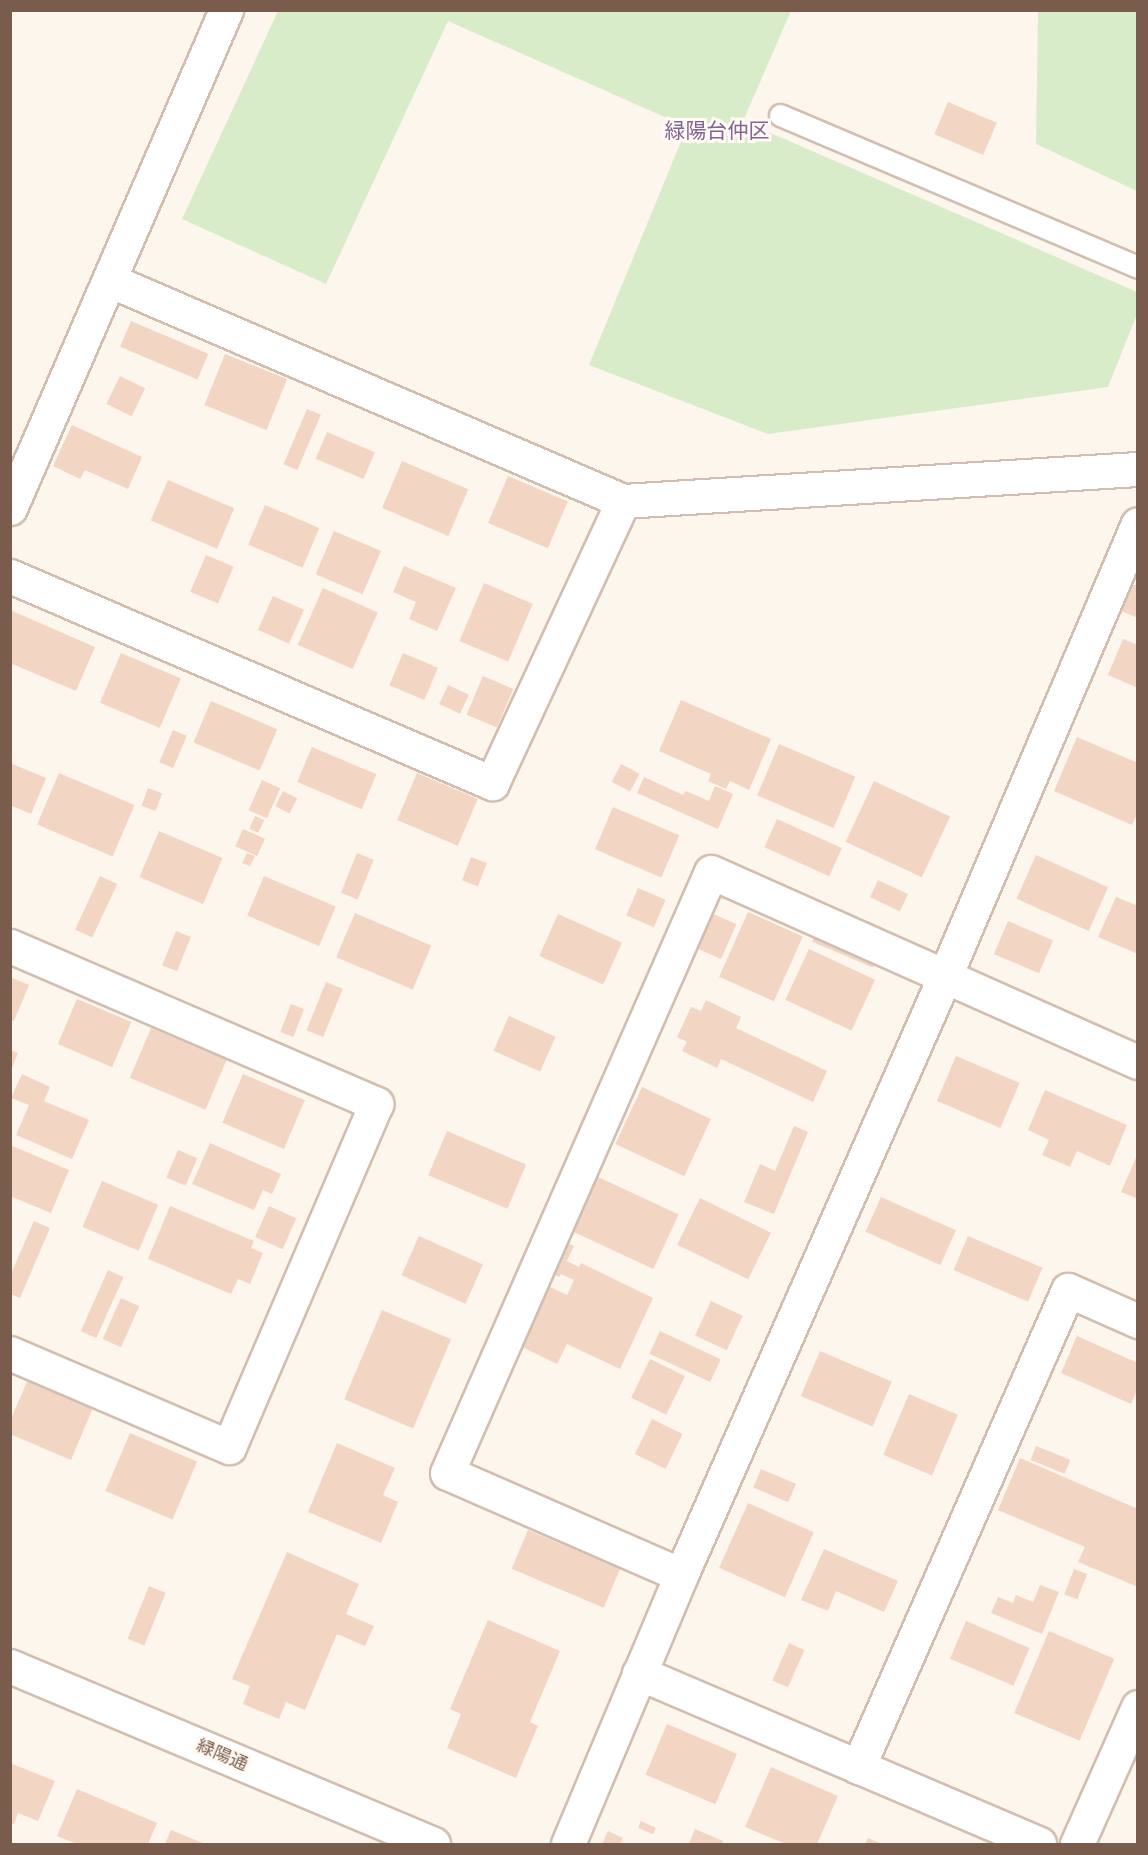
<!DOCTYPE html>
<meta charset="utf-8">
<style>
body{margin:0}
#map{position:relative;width:1148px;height:1855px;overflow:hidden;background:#fdf6ec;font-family:"Fira Sans Condensed","Noto Sans JP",sans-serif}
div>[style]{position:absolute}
.green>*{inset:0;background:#d8ecc9}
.building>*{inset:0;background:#f3d5c3;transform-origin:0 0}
.roads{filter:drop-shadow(2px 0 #d1beb0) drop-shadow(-2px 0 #d1beb0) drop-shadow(0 2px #d1beb0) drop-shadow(0 -2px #d1beb0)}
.service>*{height:21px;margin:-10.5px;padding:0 10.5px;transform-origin:10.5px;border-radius:10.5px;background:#fff}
.minor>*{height:33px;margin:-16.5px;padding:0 16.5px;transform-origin:16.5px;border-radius:16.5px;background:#fff}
.tertiary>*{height:33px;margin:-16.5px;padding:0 16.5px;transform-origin:16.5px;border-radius:16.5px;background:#fff}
span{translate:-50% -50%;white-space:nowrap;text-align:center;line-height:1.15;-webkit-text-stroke:6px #fffaf3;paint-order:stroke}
.street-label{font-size:18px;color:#7a5c4d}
.quarter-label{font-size:21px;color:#846695}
.frame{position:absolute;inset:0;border:12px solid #7a5c4d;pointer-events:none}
</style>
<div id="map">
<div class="green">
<i style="clip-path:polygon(278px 11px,791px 11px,743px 121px,1137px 292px,1137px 314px,1108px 387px,768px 434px,589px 365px,687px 127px,448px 21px,326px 284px,182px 219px)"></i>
<i style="clip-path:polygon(1038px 11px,1137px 11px,1137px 191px,1036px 144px)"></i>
</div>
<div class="building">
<i style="left:948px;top:102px;width:53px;height:35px;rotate:23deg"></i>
<i style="left:131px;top:321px;width:84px;height:28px;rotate:23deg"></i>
<i style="left:225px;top:354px;width:67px;height:55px;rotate:22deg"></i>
<i style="left:120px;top:376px;width:28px;height:31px;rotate:26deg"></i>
<i style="left:307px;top:409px;width:15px;height:60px;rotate:23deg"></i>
<i style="clip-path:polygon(72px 425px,142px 457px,128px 489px,85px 470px,80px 479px,53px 466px)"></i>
<i style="left:327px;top:432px;width:52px;height:29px;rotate:23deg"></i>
<i style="left:402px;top:461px;width:72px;height:51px;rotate:23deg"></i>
<i style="left:508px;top:476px;width:65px;height:51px;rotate:23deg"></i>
<i style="left:168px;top:480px;width:72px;height:44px;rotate:23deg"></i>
<i style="left:265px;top:505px;width:59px;height:43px;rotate:23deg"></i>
<i style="left:334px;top:531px;width:51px;height:47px;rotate:23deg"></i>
<i style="left:206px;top:555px;width:30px;height:40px;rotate:23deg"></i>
<i style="clip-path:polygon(404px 566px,456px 588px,437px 631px,409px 619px,416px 602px,393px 592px)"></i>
<i style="left:484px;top:583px;width:53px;height:63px;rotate:23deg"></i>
<i style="clip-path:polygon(1132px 584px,1138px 586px,1138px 618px,1121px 611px)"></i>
<i style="left:323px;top:588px;width:60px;height:62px;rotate:24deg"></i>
<i style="left:273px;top:596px;width:34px;height:37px;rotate:24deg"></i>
<i style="clip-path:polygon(10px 610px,95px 647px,76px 691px,10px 663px)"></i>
<i style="clip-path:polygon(1123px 639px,1138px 645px,1138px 688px,1108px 675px)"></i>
<i style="left:121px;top:653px;width:65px;height:54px;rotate:23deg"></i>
<i style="left:403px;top:653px;width:38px;height:35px;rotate:23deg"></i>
<i style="left:483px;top:676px;width:33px;height:42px;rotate:23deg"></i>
<i style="left:448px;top:685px;width:23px;height:21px;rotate:25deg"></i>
<i style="clip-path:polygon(681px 700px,771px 739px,749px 790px,730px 781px,726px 789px,708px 781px,711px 774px,659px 751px)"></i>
<i style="left:211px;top:701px;width:72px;height:45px;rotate:23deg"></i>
<i style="left:173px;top:730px;width:15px;height:35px;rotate:23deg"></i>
<i style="clip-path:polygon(1077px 737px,1138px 763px,1138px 812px,1132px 825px,1054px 791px)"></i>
<i style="left:779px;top:744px;width:83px;height:56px;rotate:23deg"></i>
<i style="left:312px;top:747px;width:70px;height:38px;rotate:23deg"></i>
<i style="clip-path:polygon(10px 763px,46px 778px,31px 814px,10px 805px)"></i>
<i style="left:621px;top:764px;width:21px;height:20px;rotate:28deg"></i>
<i style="left:59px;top:773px;width:82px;height:56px;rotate:23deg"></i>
<i style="left:417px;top:773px;width:66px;height:51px;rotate:23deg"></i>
<i style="clip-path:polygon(644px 777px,683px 795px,686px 791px,709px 801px,715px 786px,733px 794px,718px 829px,637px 793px)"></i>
<i style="left:262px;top:780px;width:20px;height:33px;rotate:24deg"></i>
<i style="left:874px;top:781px;width:84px;height:67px;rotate:25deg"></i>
<i style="left:148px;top:788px;width:15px;height:19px;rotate:20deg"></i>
<i style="left:283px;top:791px;width:16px;height:17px;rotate:27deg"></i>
<i style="left:613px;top:807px;width:72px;height:46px;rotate:23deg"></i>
<i style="left:255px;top:816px;width:10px;height:14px;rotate:24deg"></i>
<i style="left:777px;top:819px;width:71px;height:31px;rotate:24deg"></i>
<i style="left:243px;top:829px;width:24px;height:19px;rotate:24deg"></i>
<i style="left:159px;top:831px;width:69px;height:50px;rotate:23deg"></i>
<i style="clip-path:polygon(247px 853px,255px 856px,250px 866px,242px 863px)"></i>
<i style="left:357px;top:853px;width:18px;height:43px;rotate:22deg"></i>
<i style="left:1036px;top:855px;width:79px;height:48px;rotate:24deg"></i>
<i style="left:471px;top:857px;width:17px;height:25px;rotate:21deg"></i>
<i style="left:100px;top:876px;width:19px;height:59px;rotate:25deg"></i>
<i style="left:264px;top:876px;width:78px;height:43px;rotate:23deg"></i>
<i style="left:878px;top:880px;width:33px;height:19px;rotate:25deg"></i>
<i style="left:638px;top:888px;width:30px;height:30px;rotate:23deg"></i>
<i style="clip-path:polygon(1116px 897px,1138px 906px,1138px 954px,1098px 937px)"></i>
<i style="left:709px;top:912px;width:30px;height:38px;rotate:24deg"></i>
<i style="left:748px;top:912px;width:60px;height:71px;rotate:24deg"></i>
<i style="left:355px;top:913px;width:83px;height:48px;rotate:23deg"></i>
<i style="left:558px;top:914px;width:70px;height:46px;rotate:24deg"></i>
<i style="left:1008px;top:921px;width:49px;height:36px;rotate:23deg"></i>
<i style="left:818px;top:928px;width:66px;height:15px;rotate:23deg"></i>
<i style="left:176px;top:931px;width:16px;height:37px;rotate:22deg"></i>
<i style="left:809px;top:949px;width:73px;height:56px;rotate:25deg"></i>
<i style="clip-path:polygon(10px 977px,29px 985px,14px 1021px,10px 1020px)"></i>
<i style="left:326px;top:982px;width:18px;height:52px;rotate:22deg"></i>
<i style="left:77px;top:999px;width:59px;height:49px;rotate:23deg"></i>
<i style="clip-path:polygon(706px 1000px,741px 1017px,736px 1028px,827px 1071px,813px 1102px,721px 1059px,717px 1068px,682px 1051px,687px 1042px,677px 1037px,691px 1007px,701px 1011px)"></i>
<i style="left:291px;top:1004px;width:14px;height:30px;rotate:21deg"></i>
<i style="left:509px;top:1016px;width:51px;height:38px;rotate:24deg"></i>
<i style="left:151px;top:1028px;width:82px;height:54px;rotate:23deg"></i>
<i style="clip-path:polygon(10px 1050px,18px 1053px,11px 1070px,10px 1070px)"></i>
<i style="left:956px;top:1056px;width:69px;height:49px;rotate:23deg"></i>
<i style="clip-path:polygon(22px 1074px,50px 1087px,44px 1101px,89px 1120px,72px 1159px,16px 1135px,29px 1105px,11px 1098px)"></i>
<i style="left:243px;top:1074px;width:67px;height:53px;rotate:23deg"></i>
<i style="left:642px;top:1087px;width:76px;height:63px;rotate:25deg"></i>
<i style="clip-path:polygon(1045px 1090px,1127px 1125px,1110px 1166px,1077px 1151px,1070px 1167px,1042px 1155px,1049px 1140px,1028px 1130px)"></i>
<i style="clip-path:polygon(794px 1126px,808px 1132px,774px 1214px,744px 1202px,760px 1164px,775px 1171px)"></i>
<i style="left:447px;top:1131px;width:86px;height:48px;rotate:23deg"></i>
<i style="clip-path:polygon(210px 1143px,281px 1174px,272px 1194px,263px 1190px,254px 1210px,192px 1184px)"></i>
<i style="clip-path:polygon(10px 1145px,69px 1170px,51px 1213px,10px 1196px)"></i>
<i style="left:178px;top:1150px;width:21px;height:30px;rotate:23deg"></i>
<i style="clip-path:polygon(1138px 1153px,1138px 1199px,1121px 1192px)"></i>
<i style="left:598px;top:1177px;width:89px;height:60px;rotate:25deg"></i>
<i style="left:102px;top:1181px;width:61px;height:50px;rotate:23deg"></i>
<i style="left:881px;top:1197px;width:82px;height:38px;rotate:24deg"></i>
<i style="left:700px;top:1198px;width:79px;height:52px;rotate:26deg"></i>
<i style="clip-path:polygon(170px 1206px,254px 1241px,251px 1248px,263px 1253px,250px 1284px,238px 1279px,231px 1294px,148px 1259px)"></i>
<i style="left:269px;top:1206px;width:30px;height:34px;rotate:24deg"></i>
<i style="clip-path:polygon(34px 1221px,50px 1228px,20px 1298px,10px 1294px,10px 1276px)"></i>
<i style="left:419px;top:1236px;width:70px;height:43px;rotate:24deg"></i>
<i style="left:968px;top:1236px;width:81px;height:37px;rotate:23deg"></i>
<i style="clip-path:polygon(558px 1239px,574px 1246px,567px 1261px,579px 1267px,581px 1263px,653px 1298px,620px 1369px,567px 1344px,557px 1364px,520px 1346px,548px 1286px,567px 1295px,574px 1280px,561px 1274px,559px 1277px,543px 1269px)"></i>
<i style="left:108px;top:1270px;width:17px;height:67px;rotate:24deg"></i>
<i style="left:121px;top:1298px;width:20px;height:45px;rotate:24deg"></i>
<i style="left:711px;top:1301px;width:35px;height:38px;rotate:25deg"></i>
<i style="left:382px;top:1310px;width:75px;height:97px;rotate:23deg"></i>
<i style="left:660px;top:1331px;width:67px;height:25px;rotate:25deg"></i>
<i style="clip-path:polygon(1077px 1336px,1138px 1363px,1138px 1388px,1131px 1404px,1061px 1373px)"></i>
<i style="left:820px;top:1351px;width:78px;height:49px;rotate:23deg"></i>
<i style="left:650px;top:1359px;width:39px;height:43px;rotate:26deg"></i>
<i style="clip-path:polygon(33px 1368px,98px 1396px,71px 1460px,10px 1434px,10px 1421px)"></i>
<i style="left:909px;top:1394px;width:53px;height:66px;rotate:23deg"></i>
<i style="left:652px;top:1419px;width:34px;height:39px;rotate:26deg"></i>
<i style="left:130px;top:1433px;width:73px;height:63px;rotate:23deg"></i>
<i style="clip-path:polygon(337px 1443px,395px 1468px,383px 1495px,398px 1502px,381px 1543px,308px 1512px)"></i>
<i style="left:1036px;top:1446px;width:37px;height:15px;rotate:22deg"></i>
<i style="clip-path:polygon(1020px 1458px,1138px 1509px,1138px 1587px,1078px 1562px,1085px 1547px,998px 1510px)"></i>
<i style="left:761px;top:1469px;width:38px;height:20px;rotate:23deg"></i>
<i style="left:748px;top:1503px;width:72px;height:71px;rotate:24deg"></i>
<i style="left:528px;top:1530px;width:100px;height:42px;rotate:23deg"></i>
<i style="clip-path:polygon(824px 1549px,898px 1581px,884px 1612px,836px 1591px,828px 1611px,801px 1600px)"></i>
<i style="clip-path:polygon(287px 1552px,359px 1584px,346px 1614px,374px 1626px,365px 1646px,337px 1634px,305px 1710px,286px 1702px,279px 1719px,243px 1704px,250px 1686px,232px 1679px)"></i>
<i style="left:1074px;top:1569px;width:14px;height:27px;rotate:21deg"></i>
<i style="clip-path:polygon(1040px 1585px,1059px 1592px,1042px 1634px,991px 1613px,998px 1597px,1013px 1603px,1016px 1595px,1033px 1602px)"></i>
<i style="left:149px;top:1586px;width:18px;height:57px;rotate:22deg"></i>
<i style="clip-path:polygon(488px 1620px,560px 1651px,530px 1722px,538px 1726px,516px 1778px,447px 1748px,461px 1714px,450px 1709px)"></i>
<i style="left:966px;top:1621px;width:69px;height:41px;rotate:23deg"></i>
<i style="left:1049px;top:1631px;width:71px;height:89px;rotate:23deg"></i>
<i style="left:789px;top:1643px;width:17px;height:41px;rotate:24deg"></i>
<i style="left:667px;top:1724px;width:76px;height:55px;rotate:23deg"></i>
<i style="clip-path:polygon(10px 1763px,55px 1781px,38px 1821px,18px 1813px,14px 1824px,10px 1823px)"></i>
<i style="clip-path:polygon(771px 1767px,838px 1796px,817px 1844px,786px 1844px,745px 1827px)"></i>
<i style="clip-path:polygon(77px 1789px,157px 1823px,148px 1844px,77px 1844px,57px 1836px)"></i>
<i style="clip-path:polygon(641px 1821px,656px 1828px,653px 1834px,638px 1828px)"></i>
<i style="clip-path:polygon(695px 1829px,723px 1841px,722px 1844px,689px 1844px)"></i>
<i style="clip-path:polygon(171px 1830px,205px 1844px,165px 1844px)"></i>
<i style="clip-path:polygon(608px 1831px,623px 1838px,620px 1844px,602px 1844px)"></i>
<i style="clip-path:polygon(868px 1838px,882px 1844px,865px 1844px)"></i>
</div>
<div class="roads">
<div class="service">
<i style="left:780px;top:115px;width:389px;rotate:23deg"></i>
</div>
<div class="minor">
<i style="left:109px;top:280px;width:559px;rotate:23.27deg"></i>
<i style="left:623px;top:501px;width:516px;rotate:-3.56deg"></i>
<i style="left:10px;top:508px;width:543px;rotate:-66.55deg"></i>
<i style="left:10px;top:576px;width:525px;rotate:23.24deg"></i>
<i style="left:492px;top:783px;width:311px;rotate:-65.1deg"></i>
<i style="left:10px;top:946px;width:399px;rotate:23.3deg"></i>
<i style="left:376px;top:1104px;width:373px;rotate:113.2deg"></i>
<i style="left:229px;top:1447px;width:238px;rotate:-156.8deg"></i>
<i style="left:681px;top:1575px;width:255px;rotate:-156.4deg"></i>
<i style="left:447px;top:1473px;width:656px;rotate:-66.29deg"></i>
<i style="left:711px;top:872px;width:467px;rotate:24deg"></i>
<i style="left:639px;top:1673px;width:435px;rotate:23.1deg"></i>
<i style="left:858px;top:1767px;width:521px;rotate:-66.24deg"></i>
<i style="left:1068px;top:1290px;width:77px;rotate:23.9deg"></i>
<i style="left:568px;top:1844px;width:292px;rotate:-67.2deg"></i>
<i style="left:681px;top:1575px;width:655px;rotate:-66.22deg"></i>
<i style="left:945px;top:976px;width:491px;rotate:-66.9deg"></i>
<i style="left:1077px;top:1844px;width:150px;rotate:-66deg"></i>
</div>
<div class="tertiary">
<i style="left:10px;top:1666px;width:459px;rotate:22.8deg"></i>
</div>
</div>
<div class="street-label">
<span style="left:222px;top:1755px;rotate:23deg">緑陽通</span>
</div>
<div class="quarter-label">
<span style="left:717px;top:131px">緑陽台仲区</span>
</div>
<div class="frame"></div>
</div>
